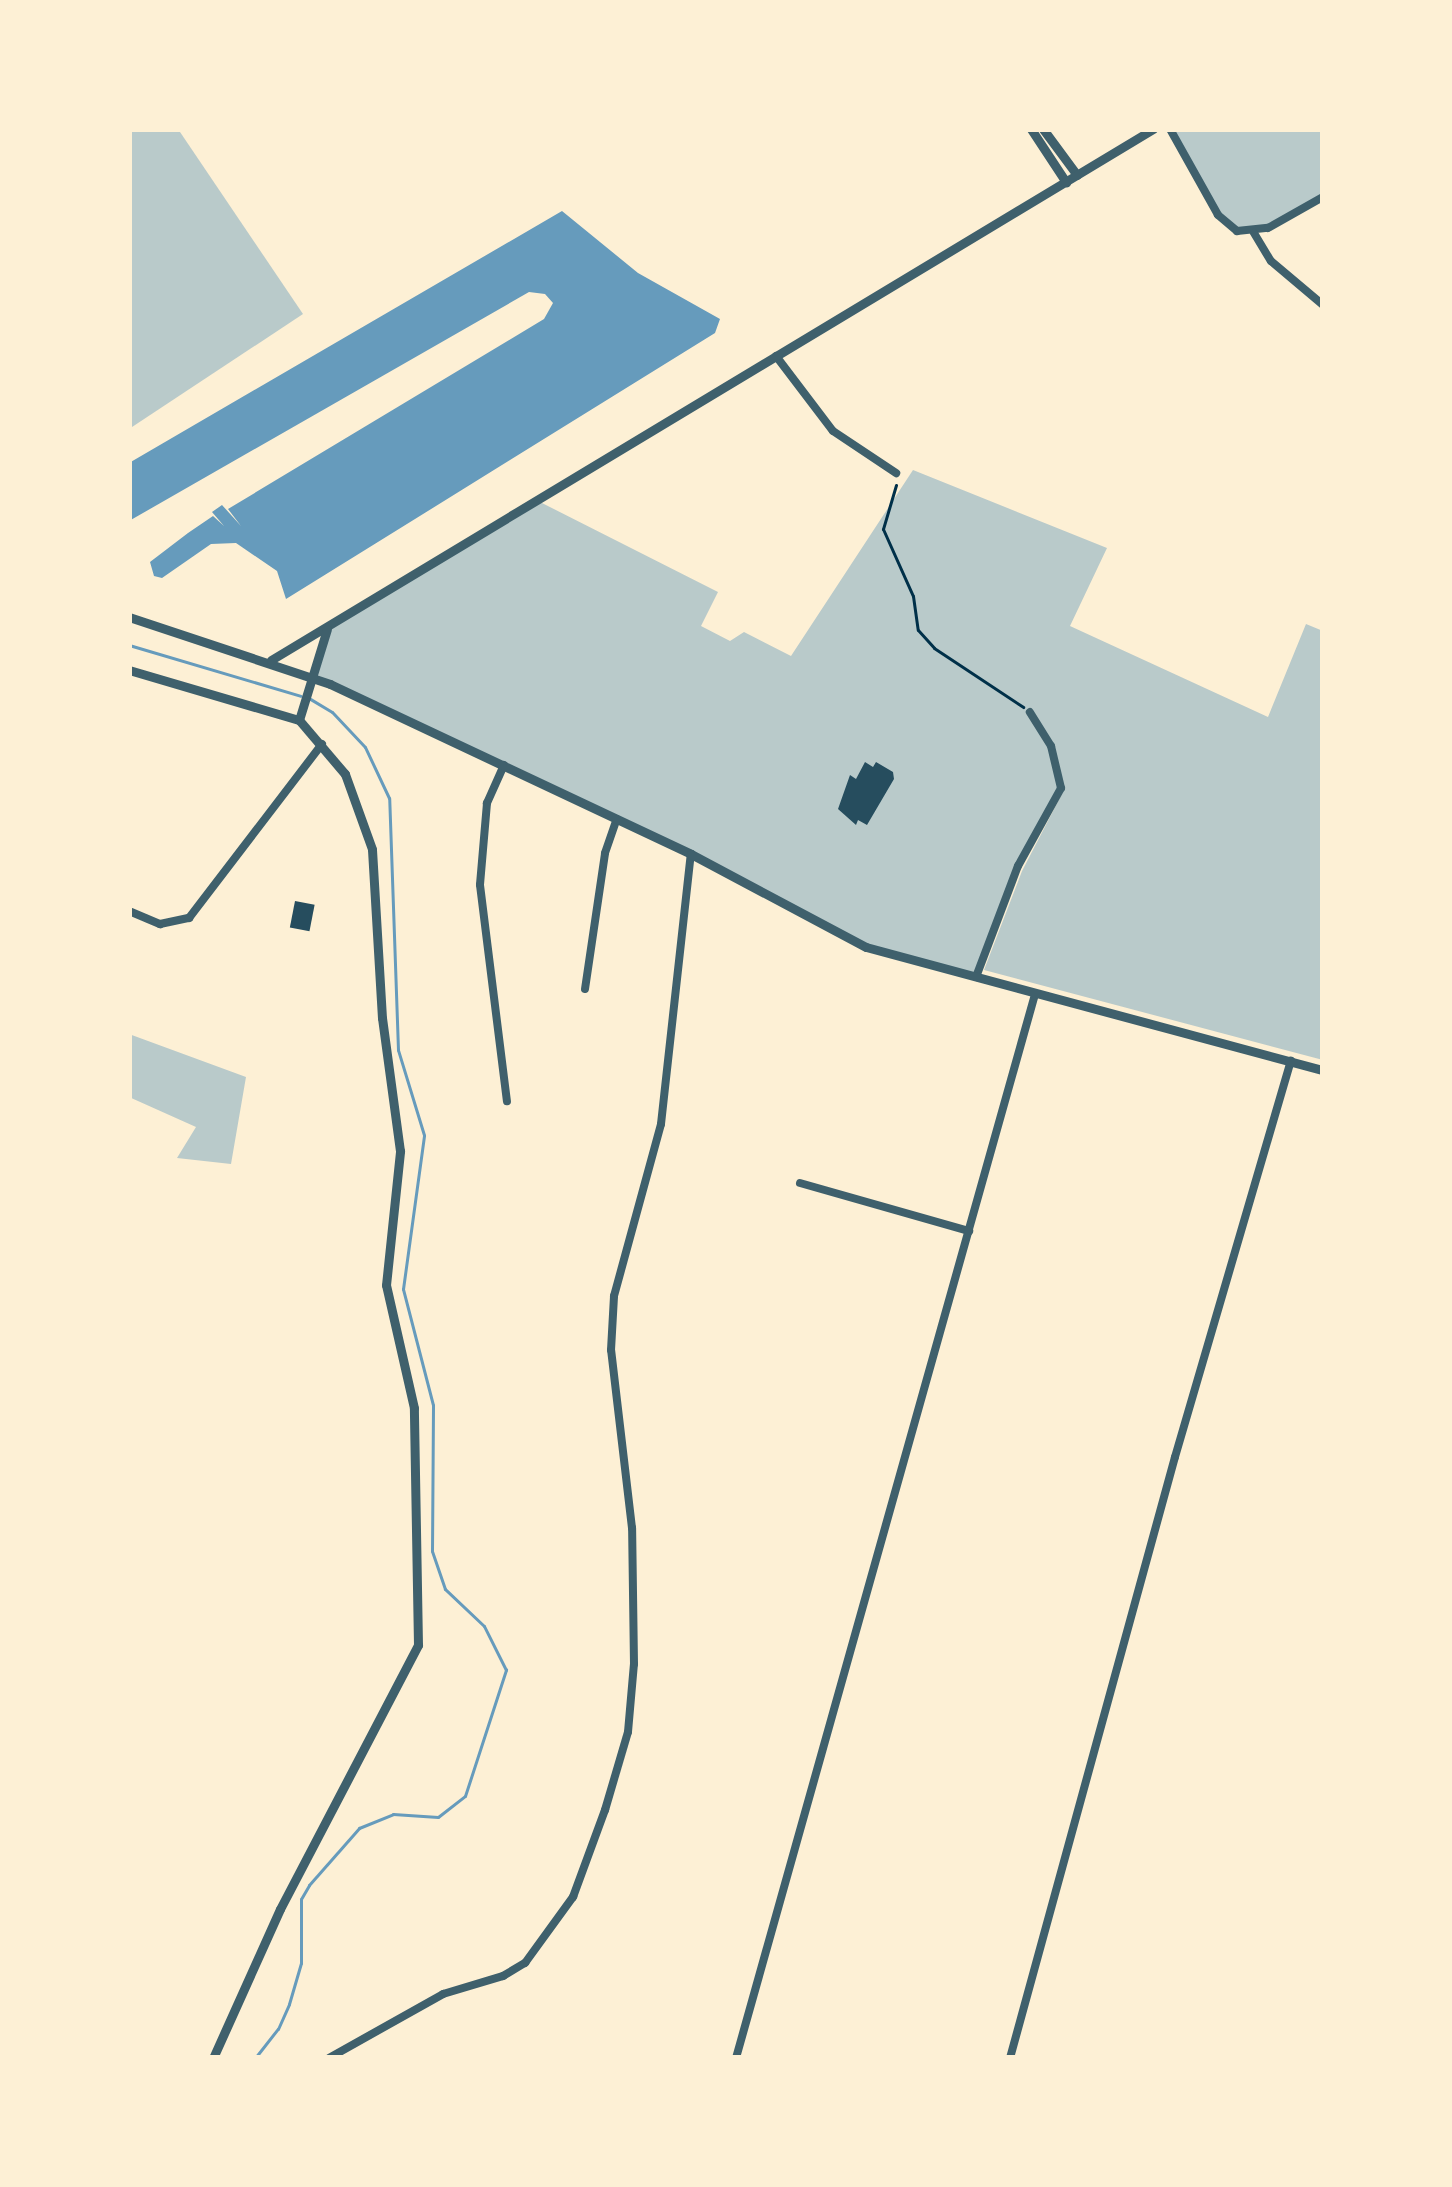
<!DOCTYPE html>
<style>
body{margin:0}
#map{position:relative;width:1452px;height:2187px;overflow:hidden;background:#fdf0d5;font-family:"Noto Sans",sans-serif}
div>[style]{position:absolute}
.green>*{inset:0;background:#b9caca}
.water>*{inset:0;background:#669bbc}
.stream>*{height:3px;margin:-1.5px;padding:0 1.5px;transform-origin:1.5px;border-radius:1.5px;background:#669bbc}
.building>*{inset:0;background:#264d5e;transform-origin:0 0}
.path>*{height:3px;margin:-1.5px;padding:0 1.5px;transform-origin:1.5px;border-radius:1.5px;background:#003049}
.minor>*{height:8px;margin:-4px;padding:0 4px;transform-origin:4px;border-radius:4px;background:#3f606c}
.tertiary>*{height:9px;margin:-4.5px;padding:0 4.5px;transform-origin:4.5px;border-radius:4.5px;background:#3f606c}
span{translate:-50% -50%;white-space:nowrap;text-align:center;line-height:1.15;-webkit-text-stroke:10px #fdf0d5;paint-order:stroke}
.frame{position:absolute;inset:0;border:132px solid #fdf0d5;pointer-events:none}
</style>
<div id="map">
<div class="green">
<i style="clip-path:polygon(129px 129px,178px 129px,303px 314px,129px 429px)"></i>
<i style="clip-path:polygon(1170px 129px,1323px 129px,1323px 197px,1254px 233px,1226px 224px)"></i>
<i style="clip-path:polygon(913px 470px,1107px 548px,1070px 626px,1268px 717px,1306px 624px,1323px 631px,1323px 1060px,984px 970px,1022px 871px,1065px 788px,1018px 866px,975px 979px,866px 947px,691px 854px,311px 676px,327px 629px,540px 502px,718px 592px,701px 626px,730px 641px,744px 632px,791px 656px)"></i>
<i style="clip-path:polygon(129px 1034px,246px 1077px,231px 1164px,177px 1158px,196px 1127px,129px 1097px)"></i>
</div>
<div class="water">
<i style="clip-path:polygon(562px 211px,638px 273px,720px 319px,715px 333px,286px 599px,277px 571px,236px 543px,211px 544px,162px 578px,154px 576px,150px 562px,188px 533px,213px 516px,224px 526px,212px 512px,222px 505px,241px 526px,228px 509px,544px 319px,553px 303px,545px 294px,529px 292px,129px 521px,129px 463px)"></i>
</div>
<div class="stream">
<i style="left:129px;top:645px;width:179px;rotate:16.5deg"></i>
<i style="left:255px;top:2058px;width:37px;rotate:-52deg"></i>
<i style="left:278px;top:2029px;width:27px;rotate:-66deg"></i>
<i style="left:289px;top:2004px;width:43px;rotate:-73.7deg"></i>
<i style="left:301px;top:1963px;width:64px;rotate:-90deg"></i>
<i style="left:301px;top:1899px;width:16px;rotate:-60deg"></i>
<i style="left:309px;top:1885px;width:76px;rotate:-48.7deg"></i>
<i style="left:359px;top:1828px;width:37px;rotate:-22deg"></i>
<i style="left:393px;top:1814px;width:45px;rotate:3.8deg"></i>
<i style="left:438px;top:1817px;width:34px;rotate:-38deg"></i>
<i style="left:465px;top:1796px;width:133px;rotate:-72deg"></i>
<i style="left:506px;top:1670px;width:49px;rotate:-116.6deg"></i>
<i style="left:484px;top:1626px;width:54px;rotate:-136.5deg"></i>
<i style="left:445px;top:1589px;width:40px;rotate:-108.9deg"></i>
<i style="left:432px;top:1551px;width:146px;rotate:-89.6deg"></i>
<i style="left:433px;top:1405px;width:120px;rotate:-104.5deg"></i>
<i style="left:403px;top:1289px;width:155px;rotate:-82.2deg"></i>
<i style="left:424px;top:1135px;width:89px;rotate:-107deg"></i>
<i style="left:398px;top:1050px;width:252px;rotate:-92deg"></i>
<i style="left:389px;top:798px;width:56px;rotate:-115.2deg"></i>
<i style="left:365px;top:747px;width:48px;rotate:-133.3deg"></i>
<i style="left:332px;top:712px;width:26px;rotate:-149deg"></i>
</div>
<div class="building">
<i style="clip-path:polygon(865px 762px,873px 767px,876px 762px,893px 772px,894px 779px,867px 825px,858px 820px,856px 825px,838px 809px,850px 775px,856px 779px)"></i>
<i style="left:295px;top:901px;width:20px;height:27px;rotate:11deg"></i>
</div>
<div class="path">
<i style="left:896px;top:485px;width:46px;rotate:106.5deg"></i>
<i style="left:883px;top:529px;width:73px;rotate:65.9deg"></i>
<i style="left:913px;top:596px;width:34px;rotate:82deg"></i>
<i style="left:918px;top:630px;width:24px;rotate:48deg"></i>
<i style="left:934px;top:648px;width:107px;rotate:33.5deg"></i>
</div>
<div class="minor">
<i style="left:1170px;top:129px;width:98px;rotate:60.8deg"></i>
<i style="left:1218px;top:215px;width:25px;rotate:40deg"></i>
<i style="left:1237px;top:231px;width:31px;rotate:-6deg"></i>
<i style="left:1268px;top:228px;width:63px;rotate:-29.4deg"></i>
<i style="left:1254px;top:233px;width:33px;rotate:59deg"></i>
<i style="left:1271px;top:261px;width:68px;rotate:40.2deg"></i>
<i style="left:776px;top:356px;width:94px;rotate:52.8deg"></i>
<i style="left:833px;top:431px;width:76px;rotate:33.7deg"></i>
<i style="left:504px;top:765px;width:42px;rotate:114.1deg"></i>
<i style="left:487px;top:803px;width:82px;rotate:94.9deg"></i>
<i style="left:480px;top:885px;width:218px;rotate:82.9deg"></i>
<i style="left:129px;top:911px;width:34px;rotate:23deg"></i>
<i style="left:160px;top:924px;width:30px;rotate:-12deg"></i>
<i style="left:189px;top:918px;width:219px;rotate:-52.6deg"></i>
<i style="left:976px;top:977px;width:119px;rotate:-69.3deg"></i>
<i style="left:1018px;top:866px;width:89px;rotate:-61.1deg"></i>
<i style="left:1061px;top:788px;width:43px;rotate:-103.4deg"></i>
<i style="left:1051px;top:746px;width:40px;rotate:-122deg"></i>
<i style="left:585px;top:989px;width:137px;rotate:-81.6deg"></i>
<i style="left:605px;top:853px;width:36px;rotate:-71deg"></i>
<i style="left:800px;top:1183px;width:176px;rotate:15.9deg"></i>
<i style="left:329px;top:2058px;width:131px;rotate:-29.3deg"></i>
<i style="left:443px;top:1994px;width:63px;rotate:-16.7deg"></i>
<i style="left:503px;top:1976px;width:26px;rotate:-31deg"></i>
<i style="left:525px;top:1963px;width:82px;rotate:-54deg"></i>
<i style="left:573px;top:1897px;width:93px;rotate:-69.8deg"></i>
<i style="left:605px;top:1810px;width:81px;rotate:-73.6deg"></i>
<i style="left:628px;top:1732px;width:68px;rotate:-85deg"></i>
<i style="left:634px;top:1664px;width:136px;rotate:-90.8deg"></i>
<i style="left:632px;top:1528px;width:179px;rotate:-96.7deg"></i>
<i style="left:611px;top:1350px;width:54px;rotate:-86.8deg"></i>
<i style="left:614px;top:1296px;width:178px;rotate:-74.7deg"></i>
<i style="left:661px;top:1124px;width:272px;rotate:-83.7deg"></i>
<i style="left:736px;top:2058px;width:1105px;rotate:-74.3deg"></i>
<i style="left:1010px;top:2058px;width:623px;rotate:-74.65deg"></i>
<i style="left:1175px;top:1457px;width:413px;rotate:-73.7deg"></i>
</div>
<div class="tertiary">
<i style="left:1031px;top:129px;width:64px;rotate:56.6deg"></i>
<i style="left:1043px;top:129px;width:57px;rotate:53.5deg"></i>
<i style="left:129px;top:617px;width:212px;rotate:18.4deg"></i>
<i style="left:330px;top:684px;width:399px;rotate:25.2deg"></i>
<i style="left:691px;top:854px;width:198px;rotate:28deg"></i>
<i style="left:866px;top:947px;width:473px;rotate:15.1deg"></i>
<i style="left:271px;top:660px;width:1030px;rotate:-31.05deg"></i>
<i style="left:129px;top:670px;width:177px;rotate:16.4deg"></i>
<i style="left:299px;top:720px;width:95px;rotate:-72.9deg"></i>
<i style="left:213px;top:2058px;width:163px;rotate:-65.8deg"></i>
<i style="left:280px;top:1909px;width:298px;rotate:-62.4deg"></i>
<i style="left:418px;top:1645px;width:237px;rotate:-91deg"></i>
<i style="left:414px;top:1408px;width:126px;rotate:-102.8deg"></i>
<i style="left:386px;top:1285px;width:135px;rotate:-84deg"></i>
<i style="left:400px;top:1151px;width:134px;rotate:-97.7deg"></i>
<i style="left:382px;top:1018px;width:169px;rotate:-93.4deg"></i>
<i style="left:372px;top:849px;width:80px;rotate:-109.8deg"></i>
<i style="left:345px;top:774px;width:71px;rotate:-130.4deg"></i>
</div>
<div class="frame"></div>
</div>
